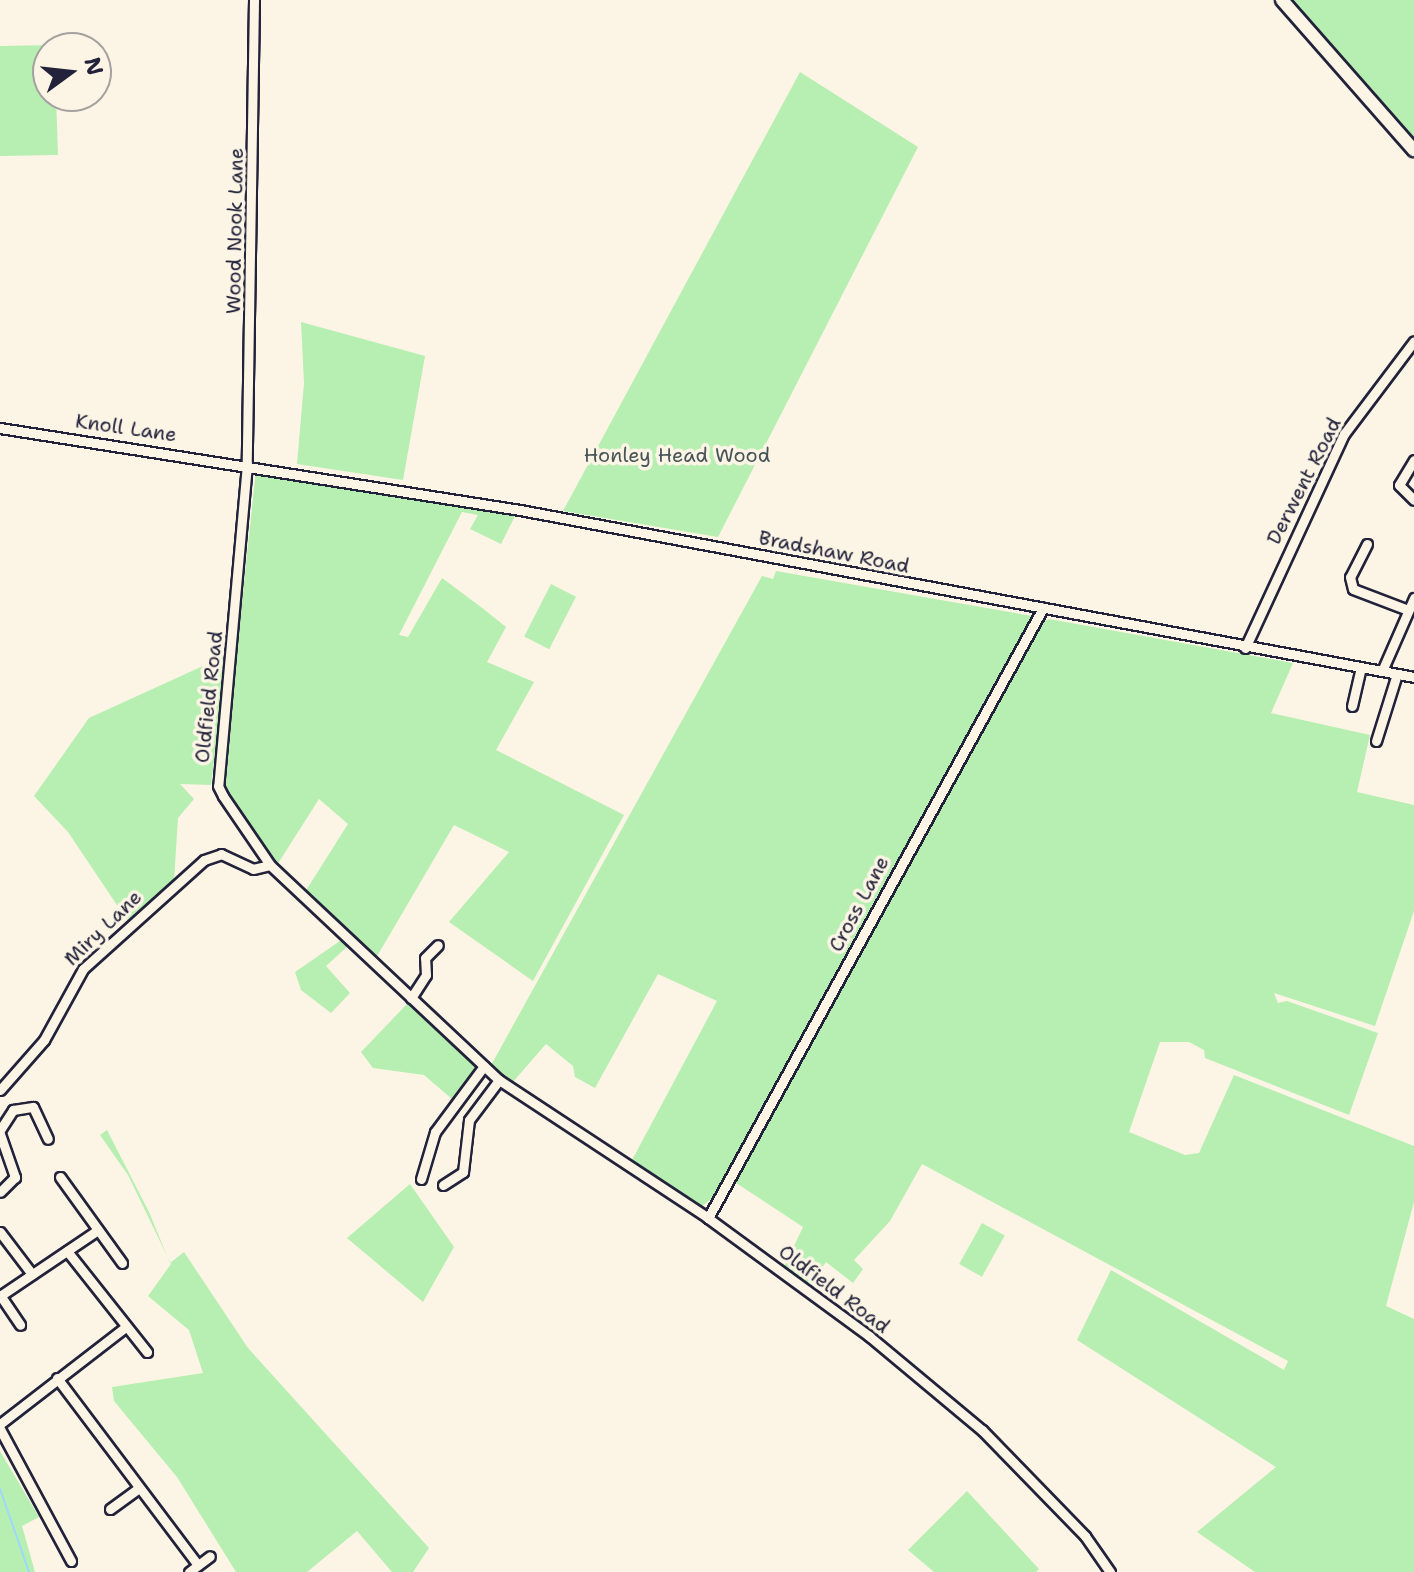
<!DOCTYPE html>
<style>
body{margin:0}
#map{position:relative;width:1414px;height:1572px;overflow:hidden;background:#fcf5e5;font-family:"Shantell Sans",sans-serif}
div>[style]{position:absolute}
.green>*{inset:0;background:#b7eeb1;transform-origin:0 0}
.stream>*{height:2px;margin:-1px;padding:0 1px;transform-origin:1px;border-radius:1px;background:#9dd8fe}
.roads{filter:drop-shadow(2px 0 #22223b) drop-shadow(-2px 0 #22223b) drop-shadow(0 2px #22223b) drop-shadow(0 -2px #22223b)}
.street>*{height:9px;margin:-4.5px;padding:0 4.5px;transform-origin:4.5px;border-radius:4.5px;background:#fcf5e5}
.secondary>*{height:12px;margin:-6px;padding:0 6px;transform-origin:6px;border-radius:6px;background:#fcf5e5}
span{translate:-50% -50%;white-space:nowrap;text-align:center;line-height:1.15;-webkit-text-stroke:7px #fcf5e5;paint-order:stroke}
.street-label{font-size:20px;color:#22223b}
.park-label{font-size:20px;color:#475558}
.north{position:absolute;left:32px;top:32px;width:80px;height:80px;box-sizing:border-box;background:#fcf5e5;border:2px solid #a5a1a1;border-radius:50%;rotate:75deg;font-size:22px;font-weight:700;line-height:32px;text-align:center;color:#22223b}
.north::after{content:'';display:block;margin:auto;width:28px;height:36px;background:#22223b;clip-path:polygon(50% 0,100% 100%,50% 72%,0 100%)}
</style>
<div id="map">
<div class="green">
<i style="clip-path:polygon(1290px 0,1414px 0,1414px 140px,1391px 114px)"></i>
<i style="clip-path:polygon(54px 45px,48px 48px,48px 96px,56px 96px,58px 155px,0 156px,0 46px)"></i>
<i style="clip-path:polygon(800px 72px,918px 147px,718px 537px,563px 511px)"></i>
<i style="clip-path:polygon(301px 322px,425px 356px,403px 480px,297px 464px,304px 383px)"></i>
<i style="clip-path:polygon(256px 470px,516px 514px,501px 544px,470px 529px,478px 515px,462px 512px,399px 635px,408px 637px,442px 578px,481px 607px,506px 627px,487px 662px,534px 682px,496px 750px,624px 815px,533px 981px,449px 922px,509px 852px,454px 825px,376px 958px,305px 892px,348px 824px,319px 799px,277px 865px,222px 790px)"></i>
<i style="clip-path:polygon(776px 571px,1032px 616px,716px 1196px,699px 1208px,631px 1162px,717px 1001px,658px 974px,595px 1088px,575px 1077px,573px 1066px,546px 1044px,512px 1083px,490px 1067px,762px 576px,773px 579px)"></i>
<i style="left:551px;top:584px;width:28px;height:59px;rotate:27deg"></i>
<i style="clip-path:polygon(1049px 619px,1293px 663px,1271px 713px,1370px 735px,1357px 792px,1414px 805px,1414px 911px,1375px 1026px,1274px 993px,1278px 1003px,1287px 1001px,1378px 1033px,1349px 1115px,1205px 1058px,1204px 1050px,1189px 1042px,1160px 1042px,1129px 1132px,1185px 1155px,1199px 1153px,1234px 1075px,1414px 1146px,1414px 1202px,1386px 1306px,1414px 1319px,1414px 1572px,1255px 1572px,1197px 1532px,1276px 1467px,1077px 1340px,1111px 1270px,1284px 1370px,1288px 1361px,922px 1164px,890px 1221px,854px 1260px,863px 1269px,853px 1283px,826px 1262px,810px 1285px,784px 1267px,803px 1227px,733px 1181px,1039px 623px)"></i>
<i style="clip-path:polygon(227px 655px,211px 785px,180px 784px,194px 799px,178px 818px,174px 881px,127px 920px,68px 832px,34px 796px,89px 718px)"></i>
<i style="clip-path:polygon(340px 941px,349px 945px,326px 966px,350px 993px,331px 1013px,301px 990px,295px 972px)"></i>
<i style="clip-path:polygon(408px 1003px,478px 1069px,452px 1099px,424px 1075px,373px 1068px,361px 1052px)"></i>
<i style="clip-path:polygon(107px 1130px,149px 1212px,170px 1263px,184px 1252px,248px 1348px,429px 1548px,413px 1572px,392px 1572px,357px 1531px,307px 1572px,236px 1572px,177px 1477px,114px 1401px,112px 1387px,203px 1373px,189px 1330px,148px 1296px,171px 1264px,128px 1175px,100px 1135px)"></i>
<i style="clip-path:polygon(410px 1184px,454px 1247px,423px 1302px,347px 1238px)"></i>
<i style="left:982px;top:1223px;width:26px;height:47px;rotate:29deg"></i>
<i style="clip-path:polygon(0 1451px,39px 1517px,22px 1526px,35px 1572px,0 1572px)"></i>
<i style="clip-path:polygon(967px 1491px,1039px 1569px,1036px 1572px,934px 1572px,908px 1550px)"></i>
</div>
<div class="stream">
<i style="left:0;top:1489px;width:88px;rotate:70.7deg"></i>
</div>
<div class="roads">
<div class="street">
<i style="left:254px;top:0;width:464px;rotate:90.9deg"></i>
<i style="left:247px;top:464px;width:323px;rotate:95.1deg"></i>
<i style="left:218px;top:786px;width:11px;rotate:63deg"></i>
<i style="left:223px;top:796px;width:83px;rotate:55.7deg"></i>
<i style="left:270px;top:865px;width:314px;rotate:43.2deg"></i>
<i style="left:499px;top:1080px;width:250px;rotate:33.4deg"></i>
<i style="left:708px;top:1218px;width:200px;rotate:36.2deg"></i>
<i style="left:869px;top:1336px;width:147px;rotate:39.8deg"></i>
<i style="left:982px;top:1430px;width:148px;rotate:45.8deg"></i>
<i style="left:1085px;top:1536px;width:44px;rotate:55.2deg"></i>
<i style="left:0;top:428px;width:526px;rotate:8.96deg"></i>
<i style="left:520px;top:510px;width:909px;rotate:10.58deg"></i>
<i style="left:1414px;top:460px;width:29px;rotate:121deg"></i>
<i style="left:1399px;top:485px;width:21px;rotate:45deg"></i>
<i style="left:1367px;top:544px;width:37px;rotate:117deg"></i>
<i style="left:1350px;top:577px;width:12px;rotate:76deg"></i>
<i style="left:1353px;top:589px;width:59px;rotate:20.9deg"></i>
<i style="left:1245px;top:648px;width:236px;rotate:-65.2deg"></i>
<i style="left:1344px;top:434px;width:116px;rotate:-53deg"></i>
<i style="left:1382px;top:671px;width:80px;rotate:-66.3deg"></i>
<i style="left:1352px;top:706px;width:40px;rotate:-77deg"></i>
<i style="left:1376px;top:741px;width:70px;rotate:-72.6deg"></i>
<i style="left:411px;top:998px;width:27px;rotate:-57deg"></i>
<i style="left:426px;top:975px;width:17px;rotate:-93deg"></i>
<i style="left:425px;top:958px;width:18px;rotate:-45deg"></i>
<i style="left:0;top:1090px;width:67px;rotate:-48.7deg"></i>
<i style="left:44px;top:1040px;width:81px;rotate:-61.2deg"></i>
<i style="left:83px;top:969px;width:163px;rotate:-42deg"></i>
<i style="left:204px;top:860px;width:18px;rotate:-19deg"></i>
<i style="left:221px;top:854px;width:35px;rotate:25deg"></i>
<i style="left:253px;top:869px;width:17px;rotate:-13deg"></i>
<i style="left:0;top:1130px;width:24px;rotate:-57deg"></i>
<i style="left:13px;top:1110px;width:20px;rotate:-9deg"></i>
<i style="left:33px;top:1107px;width:35px;rotate:65deg"></i>
<i style="left:0;top:1134px;width:46px;rotate:70.8deg"></i>
<i style="left:15px;top:1177px;width:21px;rotate:135deg"></i>
<i style="left:60px;top:1177px;width:106px;rotate:54.2deg"></i>
<i style="left:421px;top:1179px;width:49px;rotate:-73.4deg"></i>
<i style="left:435px;top:1132px;width:82px;rotate:-53.4deg"></i>
<i style="left:443px;top:1185px;width:24px;rotate:-33deg"></i>
<i style="left:463px;top:1172px;width:52px;rotate:-83.4deg"></i>
<i style="left:469px;top:1120px;width:50px;rotate:-53.1deg"></i>
<i style="left:708px;top:1218px;width:696px;rotate:-61.23deg"></i>
<i style="left:0;top:1232px;width:53px;rotate:52.7deg"></i>
<i style="left:67px;top:1251px;width:129px;rotate:51.6deg"></i>
<i style="left:0;top:1295px;width:36px;rotate:56deg"></i>
<i style="left:0;top:1296px;width:118px;rotate:-34deg"></i>
<i style="left:57px;top:1378px;width:234px;rotate:53deg"></i>
<i style="left:0;top:1424px;width:155px;rotate:-37.7deg"></i>
<i style="left:0;top:1429px;width:150px;rotate:61.7deg"></i>
<i style="left:110px;top:1509px;width:34px;rotate:-36deg"></i>
<i style="left:189px;top:1572px;width:26px;rotate:-37deg"></i>
</div>
<div class="secondary">
<i style="left:1282px;top:0;width:200px;rotate:48.7deg"></i>
</div>
</div>
<div class="street-label">
<span style="left:235px;top:231px;rotate:-89deg">Wood Nook Lane</span>
<span style="left:126px;top:428px;rotate:8deg">Knoll Lane</span>
<span style="left:1304px;top:481px;rotate:-63deg">Derwent Road</span>
<span style="left:834px;top:552px;rotate:11deg">Bradshaw Road</span>
<span style="left:209px;top:697px;rotate:-84deg">Oldfield Road</span>
<span style="left:859px;top:904px;rotate:-62deg">Cross Lane</span>
<span style="left:103px;top:928px;rotate:-44deg">Miry Lane</span>
<span style="left:834px;top:1289px;rotate:37deg">Oldfield Road</span>
</div>
<div class="park-label">
<span style="left:677px;top:455px">Honley Head Wood</span>
</div>
<div class="north">N</div>
</div>
